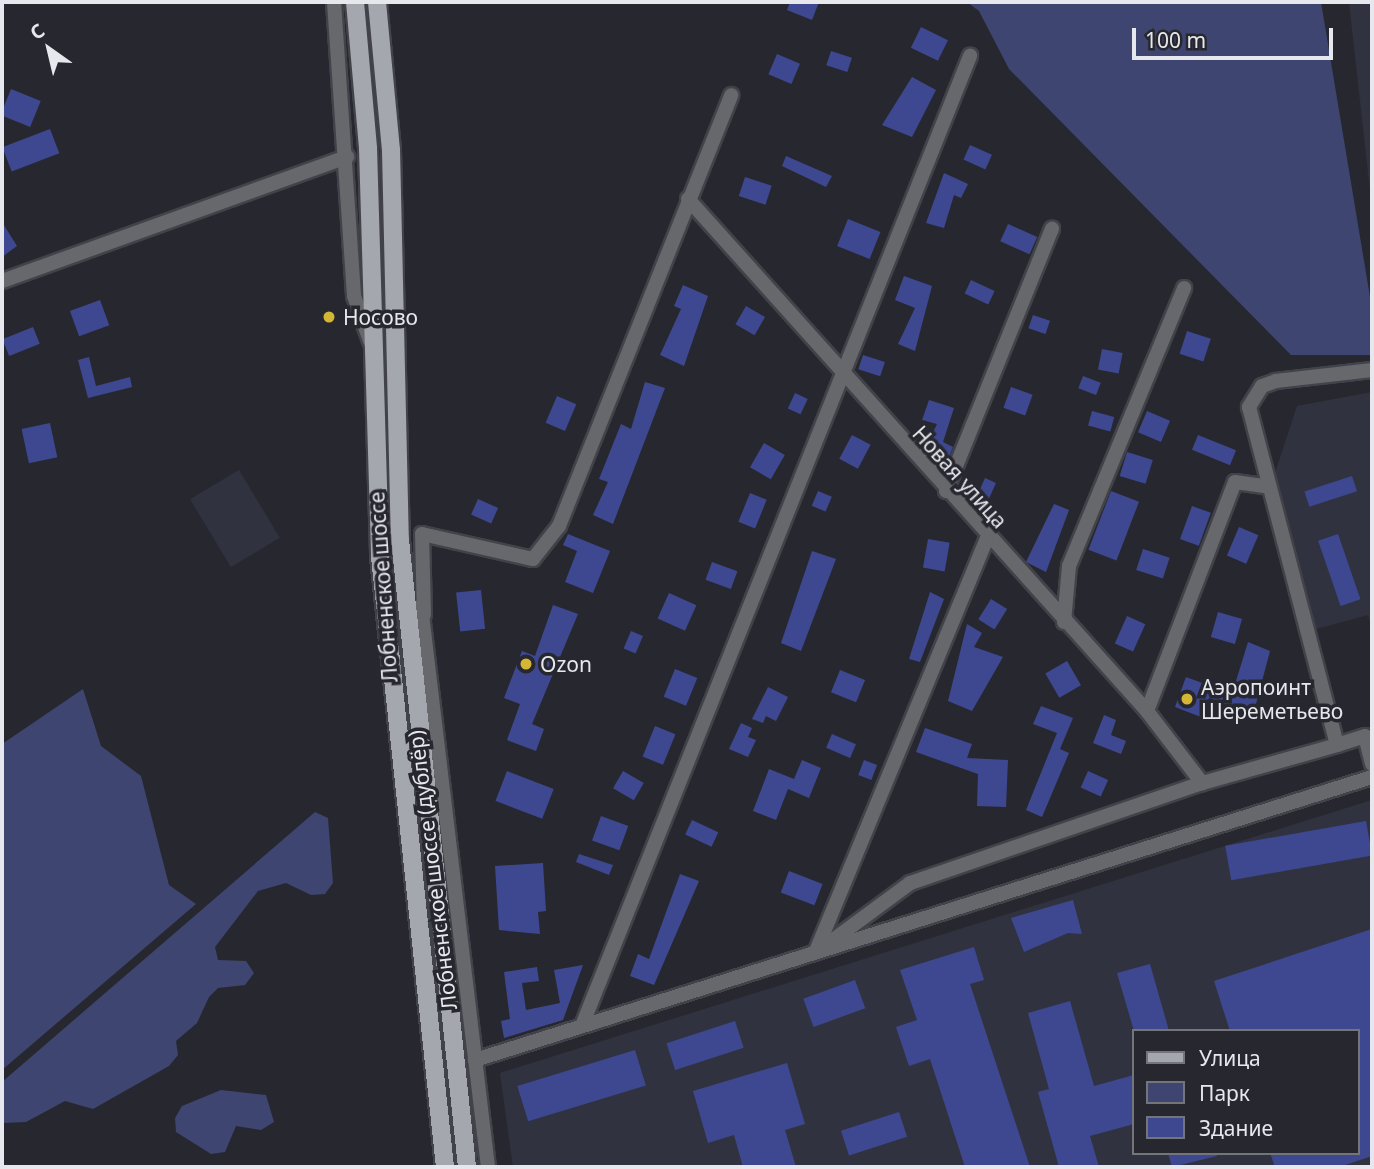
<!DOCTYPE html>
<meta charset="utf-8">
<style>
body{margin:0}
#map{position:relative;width:1374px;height:1169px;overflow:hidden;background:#27282f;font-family:"Noto Sans",sans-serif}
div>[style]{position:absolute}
.built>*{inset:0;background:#30333f;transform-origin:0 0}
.green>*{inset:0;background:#3d4570}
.building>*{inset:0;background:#3e4891;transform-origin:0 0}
.roads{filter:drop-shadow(2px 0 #42434a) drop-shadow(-2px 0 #42434a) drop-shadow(0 2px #42434a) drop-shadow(0 -2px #42434a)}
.minor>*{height:14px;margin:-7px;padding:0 7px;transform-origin:7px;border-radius:7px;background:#67686b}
.major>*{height:18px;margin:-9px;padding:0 9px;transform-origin:9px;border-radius:9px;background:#a5a7ae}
.dots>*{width:19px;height:19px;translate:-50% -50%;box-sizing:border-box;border:4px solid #27282f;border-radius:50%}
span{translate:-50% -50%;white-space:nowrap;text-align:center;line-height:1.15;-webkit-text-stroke:7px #27282f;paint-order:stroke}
.poi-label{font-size:21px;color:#e7e8ed}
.left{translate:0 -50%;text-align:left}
.street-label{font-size:21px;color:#e7e8ed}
.frame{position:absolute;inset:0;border:4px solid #e7e8ed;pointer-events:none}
.legend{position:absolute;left:1132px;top:1029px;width:228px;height:126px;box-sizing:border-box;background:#27282f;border:2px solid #74757b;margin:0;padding:9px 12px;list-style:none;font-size:21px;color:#e7e8ed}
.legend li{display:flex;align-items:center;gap:14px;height:35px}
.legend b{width:35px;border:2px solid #74757b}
.north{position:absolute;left:14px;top:14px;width:70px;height:70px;-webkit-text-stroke:5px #27282f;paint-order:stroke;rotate:326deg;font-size:19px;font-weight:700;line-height:28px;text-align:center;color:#e7e8ed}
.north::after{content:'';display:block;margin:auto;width:24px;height:32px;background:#e7e8ed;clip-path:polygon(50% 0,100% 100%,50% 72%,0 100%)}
.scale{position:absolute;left:1132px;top:28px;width:201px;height:32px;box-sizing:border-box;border:4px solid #e7e8ed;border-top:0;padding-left:9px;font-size:21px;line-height:24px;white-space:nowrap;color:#e7e8ed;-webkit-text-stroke:5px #27282f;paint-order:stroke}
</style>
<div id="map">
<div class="built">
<i style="clip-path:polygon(1349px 2px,1372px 2px,1372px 208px)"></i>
<i style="clip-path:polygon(1372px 392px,1372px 628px,1368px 615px,1316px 629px,1272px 482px,1297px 406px)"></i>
<i style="left:239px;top:470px;width:79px;height:57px;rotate:59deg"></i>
<i style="clip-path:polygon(evenodd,1372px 800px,1372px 1167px,513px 1167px,500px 1073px,1372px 800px,1134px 1031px,1358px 1031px,1358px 1153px,1134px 1153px,1134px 1031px)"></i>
</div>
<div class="green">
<i style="clip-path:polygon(967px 2px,1321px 2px,1372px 309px,1372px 355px,1291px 355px,1009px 69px,979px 11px)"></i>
<i style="clip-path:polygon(83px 689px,101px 746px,141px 776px,169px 885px,196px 904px,2px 1070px,2px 744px)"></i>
<i style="clip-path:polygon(315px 812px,328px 818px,333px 883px,325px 894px,311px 895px,286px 883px,258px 891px,215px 947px,218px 960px,246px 961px,254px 973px,245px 985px,218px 988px,209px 997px,197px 1023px,176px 1041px,178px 1055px,169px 1066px,93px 1109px,65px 1101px,26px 1122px,2px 1123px,2px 1082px)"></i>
<i style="clip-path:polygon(221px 1090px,266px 1095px,274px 1122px,261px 1130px,236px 1126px,225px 1152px,211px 1154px,176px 1132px,175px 1118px,182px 1106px)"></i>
</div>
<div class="building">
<i style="clip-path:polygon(790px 2px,819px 2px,812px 20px,787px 10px)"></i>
<i style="left:921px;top:27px;width:30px;height:23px;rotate:26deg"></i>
<i style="left:831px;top:51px;width:22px;height:15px;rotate:18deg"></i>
<i style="left:777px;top:54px;width:25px;height:22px;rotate:23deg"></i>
<i style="clip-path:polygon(912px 77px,936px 90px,912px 137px,882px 125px)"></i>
<i style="left:11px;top:89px;width:32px;height:28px;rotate:22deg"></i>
<i style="left:50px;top:129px;width:26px;height:51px;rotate:69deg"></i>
<i style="left:970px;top:145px;width:24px;height:16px;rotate:24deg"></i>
<i style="clip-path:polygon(786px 156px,832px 176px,826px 187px,782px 166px)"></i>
<i style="clip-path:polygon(944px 173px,968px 184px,961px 198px,954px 195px,944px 228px,926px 223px)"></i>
<i style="left:745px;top:177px;width:28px;height:20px;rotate:18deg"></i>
<i style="left:848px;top:219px;width:35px;height:29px;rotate:22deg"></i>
<i style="clip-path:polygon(2px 222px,17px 246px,2px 257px)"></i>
<i style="left:1008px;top:224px;width:32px;height:19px;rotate:24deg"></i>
<i style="clip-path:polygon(904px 276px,932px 286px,915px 351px,898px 344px,915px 308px,895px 300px)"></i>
<i style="left:971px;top:280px;width:26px;height:15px;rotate:25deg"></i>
<i style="clip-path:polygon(683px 285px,708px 296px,684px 366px,660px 355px,681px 309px,674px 306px)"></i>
<i style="left:100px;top:300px;width:27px;height:32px;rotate:70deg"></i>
<i style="left:746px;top:306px;width:22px;height:21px;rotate:30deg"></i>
<i style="left:1033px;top:315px;width:18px;height:14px;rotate:19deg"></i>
<i style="left:33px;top:327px;width:18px;height:33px;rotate:68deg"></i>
<i style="left:1187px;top:331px;width:25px;height:24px;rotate:18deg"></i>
<i style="left:1102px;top:349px;width:21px;height:21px;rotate:11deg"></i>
<i style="left:863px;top:355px;width:23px;height:15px;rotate:18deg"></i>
<i style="clip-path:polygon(89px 357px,96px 386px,130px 377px,132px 387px,88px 398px,78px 360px)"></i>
<i style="left:1083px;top:376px;width:19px;height:13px;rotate:21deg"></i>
<i style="clip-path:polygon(645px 382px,665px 388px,613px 524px,593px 515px,608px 482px,599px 479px,621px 424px,631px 429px)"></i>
<i style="left:1011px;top:387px;width:23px;height:22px;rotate:20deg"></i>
<i style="left:795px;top:393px;width:14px;height:17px;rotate:25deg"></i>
<i style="left:557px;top:396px;width:21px;height:29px;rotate:23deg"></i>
<i style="clip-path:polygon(929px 400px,954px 408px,943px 442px,953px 447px,947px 462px,925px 449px,937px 424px,922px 420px)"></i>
<i style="left:1092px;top:411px;width:23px;height:15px;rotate:15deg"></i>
<i style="left:1147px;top:411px;width:25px;height:23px;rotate:23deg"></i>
<i style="left:50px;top:423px;width:35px;height:29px;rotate:78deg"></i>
<i style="left:852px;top:435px;width:21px;height:27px;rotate:28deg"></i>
<i style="left:1198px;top:435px;width:41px;height:16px;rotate:22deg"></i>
<i style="left:764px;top:443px;width:24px;height:28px;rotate:30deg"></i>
<i style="left:1127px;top:452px;width:27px;height:25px;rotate:17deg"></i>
<i style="left:1352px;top:476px;width:16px;height:50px;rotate:72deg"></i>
<i style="left:985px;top:478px;width:12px;height:22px;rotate:24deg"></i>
<i style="left:818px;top:491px;width:15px;height:16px;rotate:23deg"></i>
<i style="left:1111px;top:491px;width:30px;height:63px;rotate:21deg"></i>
<i style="left:750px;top:493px;width:18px;height:31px;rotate:22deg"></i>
<i style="left:478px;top:499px;width:22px;height:17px;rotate:24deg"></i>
<i style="clip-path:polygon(1054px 504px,1069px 510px,1046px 572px,1026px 562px)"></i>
<i style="left:1192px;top:506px;width:20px;height:35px;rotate:20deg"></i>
<i style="left:1239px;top:527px;width:21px;height:31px;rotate:23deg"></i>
<i style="clip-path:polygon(568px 534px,610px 551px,593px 593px,565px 582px,577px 551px,563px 545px)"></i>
<i style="left:1338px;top:534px;width:69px;height:21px;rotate:71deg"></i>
<i style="left:928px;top:539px;width:22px;height:29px;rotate:10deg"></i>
<i style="left:1143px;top:549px;width:28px;height:22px;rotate:18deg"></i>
<i style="clip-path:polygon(812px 551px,836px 559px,801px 651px,781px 643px)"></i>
<i style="left:712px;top:562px;width:27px;height:19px;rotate:20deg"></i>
<i style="left:481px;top:590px;width:39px;height:25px;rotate:84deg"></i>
<i style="clip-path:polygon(930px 592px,944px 599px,920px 662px,909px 659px)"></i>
<i style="left:669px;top:593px;width:30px;height:28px;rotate:24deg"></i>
<i style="left:991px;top:599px;width:19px;height:24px;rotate:32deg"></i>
<i style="clip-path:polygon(553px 605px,578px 614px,532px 724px,544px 729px,536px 751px,507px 740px,520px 704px,504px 698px,522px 651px,535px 656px)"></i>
<i style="left:1218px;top:612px;width:25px;height:26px;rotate:16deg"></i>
<i style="left:1127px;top:616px;width:20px;height:30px;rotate:24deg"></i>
<i style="clip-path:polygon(967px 624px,982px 633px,974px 647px,1003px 657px,972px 711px,948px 701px)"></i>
<i style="left:631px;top:631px;width:13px;height:19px;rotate:23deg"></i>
<i style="clip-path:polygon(1248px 642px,1270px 651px,1253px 715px,1209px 698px,1201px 717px,1175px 707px,1186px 677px,1232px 694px)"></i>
<i style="left:1067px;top:661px;width:28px;height:25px;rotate:60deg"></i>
<i style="left:675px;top:669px;width:24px;height:30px;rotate:22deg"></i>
<i style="left:840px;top:670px;width:27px;height:24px;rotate:22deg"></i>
<i style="clip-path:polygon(768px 687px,788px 697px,776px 721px,766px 716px,763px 723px,752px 719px)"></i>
<i style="clip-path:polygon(1041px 706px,1073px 718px,1060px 749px,1069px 753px,1042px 817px,1026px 810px,1057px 733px,1033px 724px)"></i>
<i style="clip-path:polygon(1104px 715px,1116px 720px,1111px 735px,1126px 741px,1121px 754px,1093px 743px)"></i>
<i style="clip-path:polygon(741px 723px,752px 728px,748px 737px,756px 740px,748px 757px,729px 749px)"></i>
<i style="left:655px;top:726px;width:22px;height:33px;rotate:22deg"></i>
<i style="clip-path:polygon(925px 728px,972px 744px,967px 758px,1008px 760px,1006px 807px,977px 806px,978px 774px,916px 752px)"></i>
<i style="left:832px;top:734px;width:26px;height:15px;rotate:23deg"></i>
<i style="clip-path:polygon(802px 760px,821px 768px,809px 798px,788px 789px,776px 820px,753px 811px,769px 769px,794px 779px)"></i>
<i style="left:864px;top:760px;width:14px;height:16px;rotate:21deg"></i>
<i style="left:507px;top:771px;width:50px;height:32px;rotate:21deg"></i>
<i style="left:623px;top:771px;width:24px;height:20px;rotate:30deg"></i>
<i style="left:1088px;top:771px;width:22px;height:18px;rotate:24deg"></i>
<i style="left:601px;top:816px;width:29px;height:26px;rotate:20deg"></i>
<i style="left:692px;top:820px;width:29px;height:16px;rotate:25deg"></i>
<i style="left:1366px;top:821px;width:35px;height:143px;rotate:80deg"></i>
<i style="clip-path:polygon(579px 854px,613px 865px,609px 875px,576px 862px)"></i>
<i style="clip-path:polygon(543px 863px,546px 911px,538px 912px,540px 934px,499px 930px,495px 866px)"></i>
<i style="left:789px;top:871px;width:36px;height:23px;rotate:21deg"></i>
<i style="clip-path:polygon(680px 874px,699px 881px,654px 985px,630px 976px,638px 954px,649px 959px)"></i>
<i style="clip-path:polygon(1073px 900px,1082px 934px,1068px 933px,1024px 952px,1011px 918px)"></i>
<i style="clip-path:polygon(1372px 929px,1372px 1156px,1339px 1167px,1275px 1167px,1270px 1153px,1358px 1153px,1358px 1031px,1230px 1031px,1214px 981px)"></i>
<i style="clip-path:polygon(974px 947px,984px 980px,970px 984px,1030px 1167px,965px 1167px,930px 1059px,909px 1066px,896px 1027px,917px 1020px,900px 970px)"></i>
<i style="clip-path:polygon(1150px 964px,1169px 1031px,1134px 1031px,1117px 973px)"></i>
<i style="clip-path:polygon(583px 965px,563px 1020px,504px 1038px,501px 1021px,510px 1019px,504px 972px,537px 967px,539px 981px,522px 983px,526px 1010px,560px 1003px,554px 970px)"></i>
<i style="left:855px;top:980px;width:30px;height:55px;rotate:70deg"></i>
<i style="clip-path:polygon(1070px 1001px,1094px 1086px,1134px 1075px,1134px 1124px,1090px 1136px,1099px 1167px,1059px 1167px,1038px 1092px,1049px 1089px,1028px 1013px)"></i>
<i style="left:735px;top:1021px;width:28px;height:72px;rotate:72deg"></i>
<i style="left:635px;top:1050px;width:37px;height:123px;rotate:73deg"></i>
<i style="clip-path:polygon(787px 1063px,805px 1124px,785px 1130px,796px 1167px,743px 1167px,734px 1135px,708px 1143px,693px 1091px)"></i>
<i style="left:899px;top:1112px;width:26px;height:61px;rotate:72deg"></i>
<i style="clip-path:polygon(1168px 1153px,1216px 1153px,1217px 1156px,1172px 1167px)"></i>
</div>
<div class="roads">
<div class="minor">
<i style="left:334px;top:2px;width:295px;rotate:86.1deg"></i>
<i style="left:354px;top:296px;width:48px;rotate:70.4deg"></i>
<i style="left:688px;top:199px;width:688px;rotate:48.12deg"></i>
<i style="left:1147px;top:711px;width:91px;rotate:52.6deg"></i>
<i style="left:2px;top:281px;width:367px;rotate:-19.8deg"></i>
<i style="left:1372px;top:370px;width:97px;rotate:173.5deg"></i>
<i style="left:1276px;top:381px;width:15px;rotate:160deg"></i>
<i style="left:1262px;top:386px;width:25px;rotate:122deg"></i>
<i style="left:1249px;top:407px;width:349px;rotate:75.4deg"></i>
<i style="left:1337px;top:745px;width:29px;rotate:-18deg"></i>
<i style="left:1365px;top:736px;width:29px;rotate:76deg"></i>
<i style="left:946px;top:491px;width:283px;rotate:-68deg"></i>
<i style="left:421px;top:606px;width:565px;rotate:83.19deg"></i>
<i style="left:424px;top:615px;width:81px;rotate:-91.4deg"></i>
<i style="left:422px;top:534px;width:114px;rotate:12.7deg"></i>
<i style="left:533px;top:559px;width:42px;rotate:-51.8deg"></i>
<i style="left:559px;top:526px;width:464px;rotate:-68.2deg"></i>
<i style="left:1064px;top:622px;width:56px;rotate:-84.9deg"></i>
<i style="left:1069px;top:566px;width:301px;rotate:-67.5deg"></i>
<i style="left:1147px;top:711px;width:245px;rotate:-69deg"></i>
<i style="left:1235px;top:482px;width:35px;rotate:8deg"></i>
<i style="left:825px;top:946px;width:106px;rotate:-36.5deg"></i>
<i style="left:910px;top:883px;width:309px;rotate:-18.9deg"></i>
<i style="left:1202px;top:783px;width:140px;rotate:-15.7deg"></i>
<i style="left:816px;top:951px;width:446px;rotate:-67.5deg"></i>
<i style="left:583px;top:1023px;width:1042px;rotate:-68.19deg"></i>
<i style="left:475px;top:1060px;width:941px;rotate:-17.51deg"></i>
</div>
<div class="major">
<i style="left:355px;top:2px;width:147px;rotate:84.9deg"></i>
<i style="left:368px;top:148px;width:409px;rotate:88.3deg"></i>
<i style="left:380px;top:557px;width:613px;rotate:83.92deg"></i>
<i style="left:377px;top:2px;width:149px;rotate:84.6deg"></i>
<i style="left:391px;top:150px;width:390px;rotate:88.7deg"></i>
<i style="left:400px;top:540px;width:631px;rotate:83.9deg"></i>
</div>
</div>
<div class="dots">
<i style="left:329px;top:317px;background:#d5b535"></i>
<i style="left:526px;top:664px;background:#d5b535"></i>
<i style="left:1187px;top:699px;background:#d5b535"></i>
</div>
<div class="poi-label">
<span class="left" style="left:343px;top:317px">Носово</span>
<span class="left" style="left:540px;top:664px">Ozon</span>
<span class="left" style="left:1201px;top:699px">Аэропоинт<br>Шереметьево</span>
</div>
<div class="street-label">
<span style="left:960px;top:477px;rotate:48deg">Новая улица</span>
<span style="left:383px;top:587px;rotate:-94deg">Лобненское шоссе</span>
<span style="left:432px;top:870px;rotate:-97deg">Лобненское шоссе (дублёр)</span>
</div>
<div class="frame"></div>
<ul class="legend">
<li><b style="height:9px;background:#a5a7ae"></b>Улица</li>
<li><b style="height:19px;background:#3d4570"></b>Парк</li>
<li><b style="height:19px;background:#3e4891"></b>Здание</li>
</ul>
<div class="north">С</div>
<div class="scale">100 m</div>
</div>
